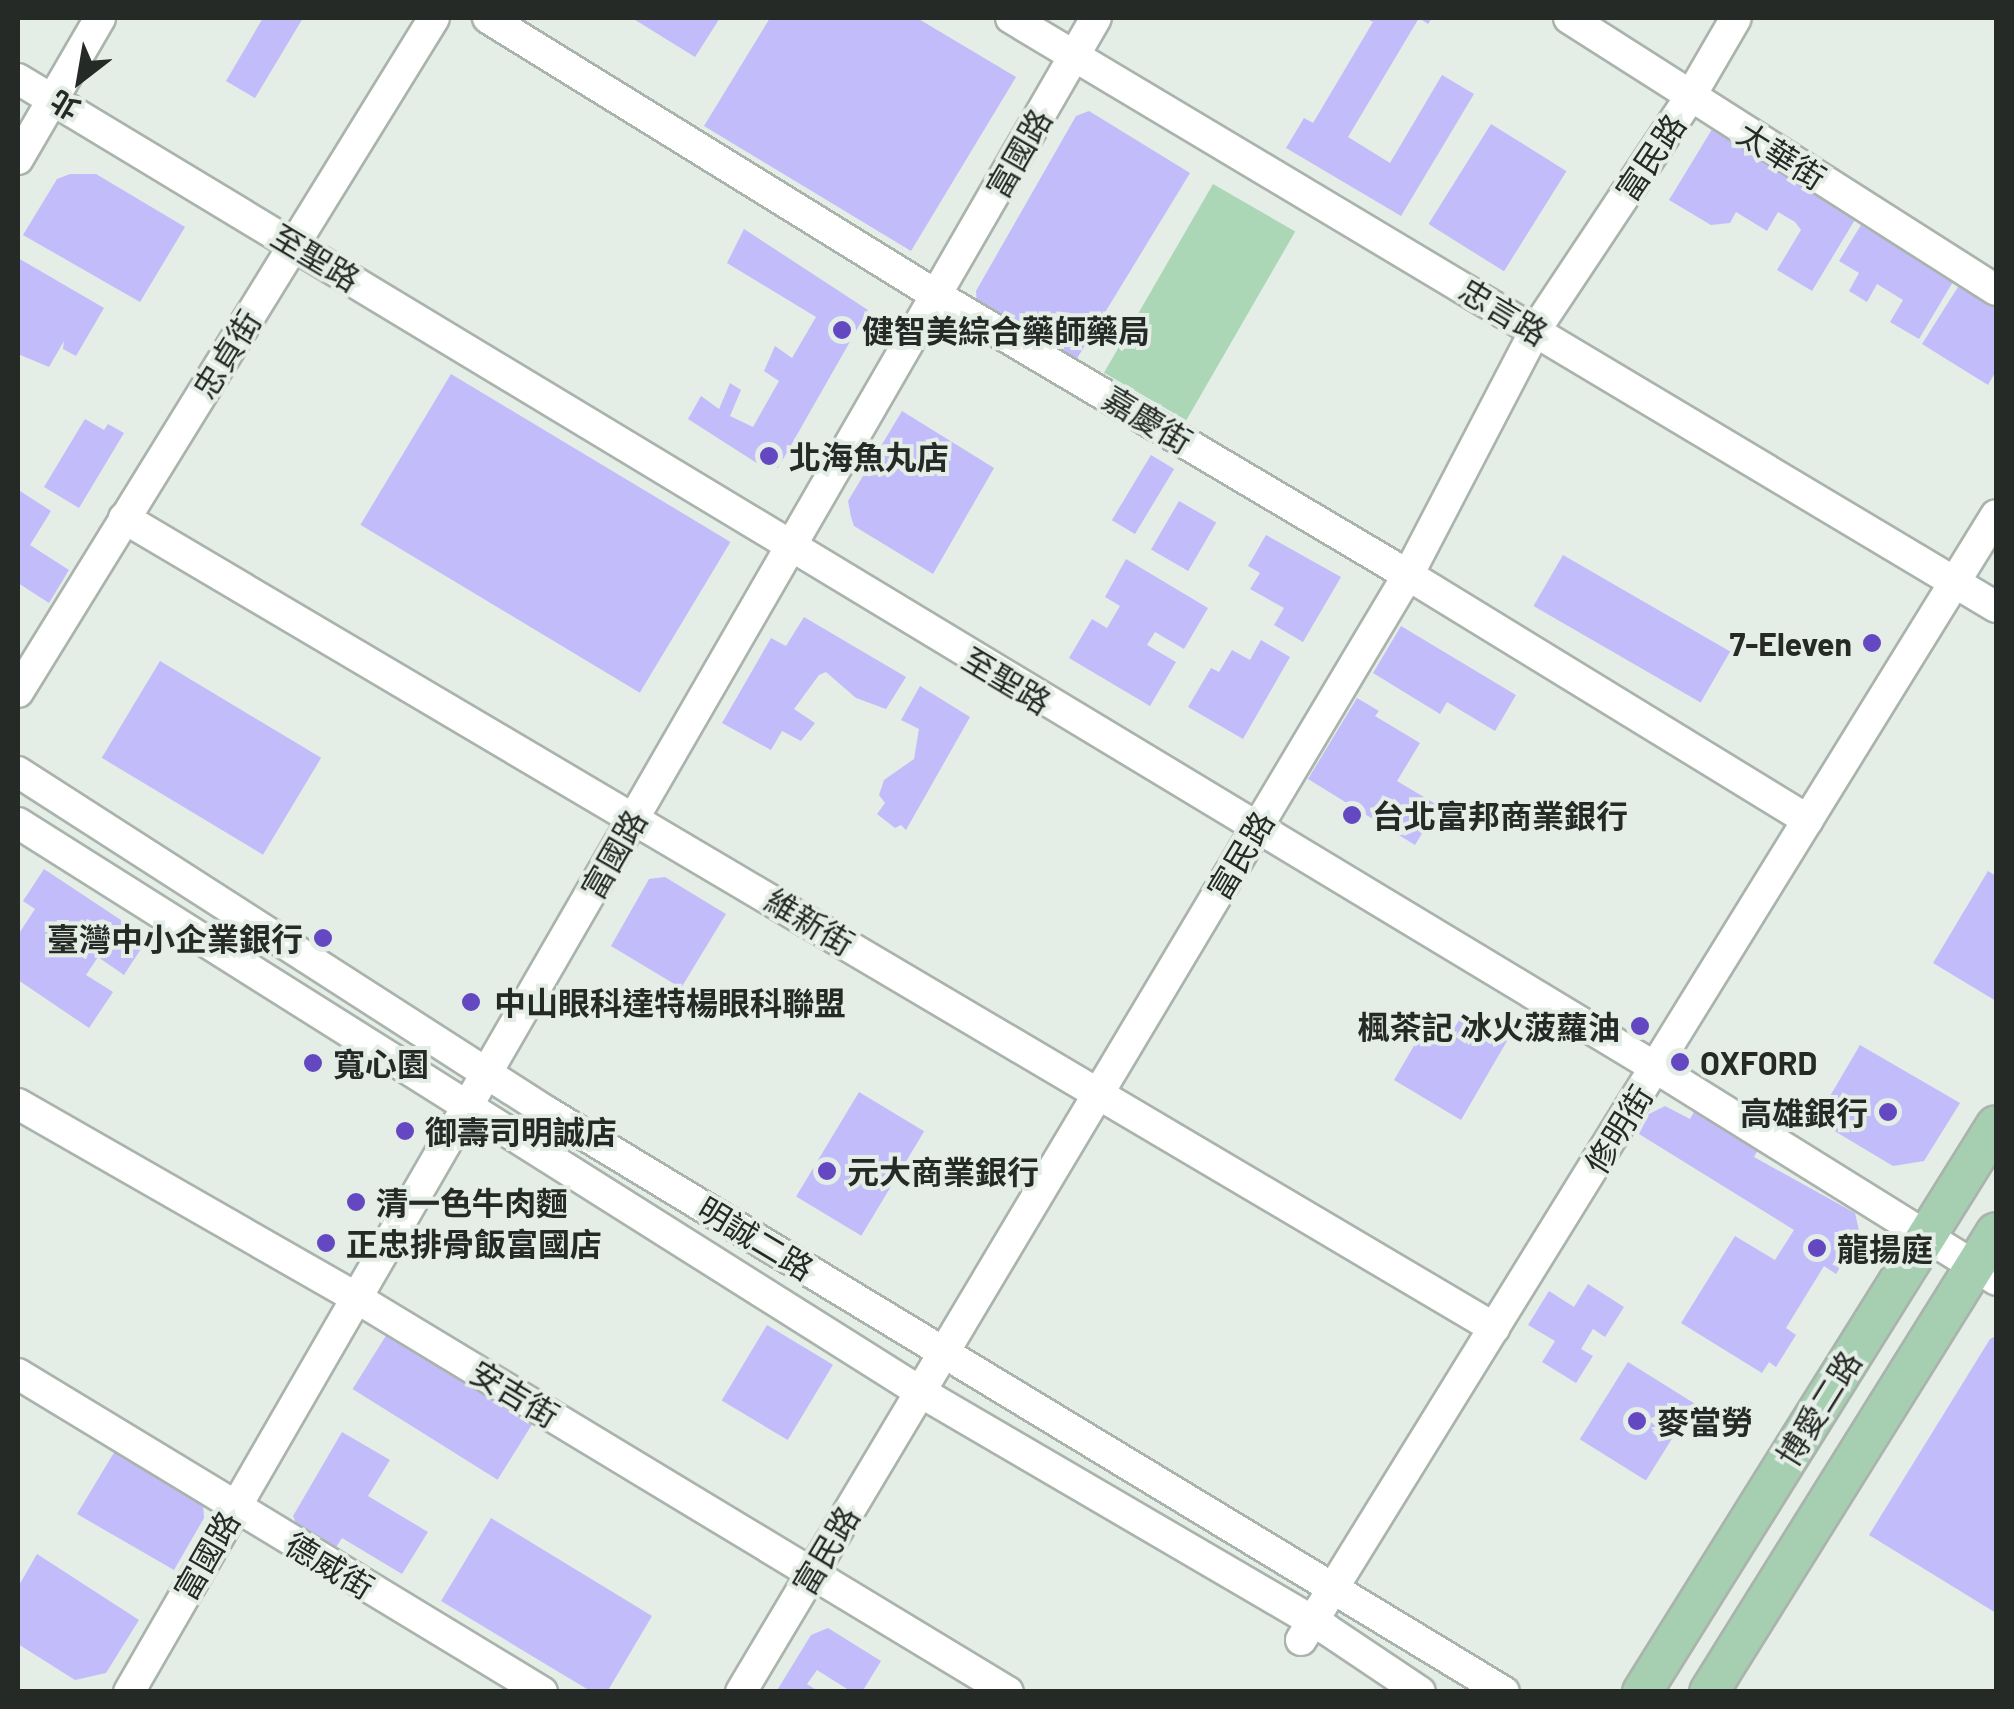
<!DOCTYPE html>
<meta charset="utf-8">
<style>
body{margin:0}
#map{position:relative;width:2014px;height:1709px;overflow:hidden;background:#e4ede6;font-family:Barlow,"Noto Sans TC",sans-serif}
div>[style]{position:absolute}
.green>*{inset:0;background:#abd7b6;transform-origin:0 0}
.building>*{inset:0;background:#c2bdfa;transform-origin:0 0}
.roads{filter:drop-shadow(2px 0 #aab3ac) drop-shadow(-2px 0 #aab3ac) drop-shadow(0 2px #aab3ac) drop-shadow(0 -2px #aab3ac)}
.minor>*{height:30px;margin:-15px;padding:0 15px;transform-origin:15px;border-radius:15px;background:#fff}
.major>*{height:38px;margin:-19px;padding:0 19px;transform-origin:19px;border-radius:19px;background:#a6cfb2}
.dots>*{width:28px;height:28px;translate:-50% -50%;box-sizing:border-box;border:5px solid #e4ede6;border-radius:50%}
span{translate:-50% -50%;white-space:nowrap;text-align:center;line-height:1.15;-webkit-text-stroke:8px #e4ede6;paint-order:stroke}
.street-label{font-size:32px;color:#262a27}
.poi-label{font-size:32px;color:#262a27;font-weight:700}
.left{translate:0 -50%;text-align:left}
.right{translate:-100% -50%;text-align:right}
.frame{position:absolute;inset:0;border:20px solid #262a27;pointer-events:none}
.north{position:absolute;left:30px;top:30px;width:100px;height:100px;-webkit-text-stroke:8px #e4ede6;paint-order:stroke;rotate:211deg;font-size:28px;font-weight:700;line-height:40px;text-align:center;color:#262a27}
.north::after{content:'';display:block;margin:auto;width:35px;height:45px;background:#262a27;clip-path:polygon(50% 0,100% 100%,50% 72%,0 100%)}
</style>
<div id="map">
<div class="green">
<i style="left:1213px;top:184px;width:95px;height:218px;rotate:30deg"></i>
</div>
<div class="building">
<i style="clip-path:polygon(263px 18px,303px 18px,255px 98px,226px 81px)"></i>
<i style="clip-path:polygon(632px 18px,720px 18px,695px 57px)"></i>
<i style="clip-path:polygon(770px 18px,917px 18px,1016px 77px,911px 251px,704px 126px)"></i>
<i style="clip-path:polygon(1365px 18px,1432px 18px,1428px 24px,1419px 18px,1348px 137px,1390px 163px,1442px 75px,1474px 94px,1401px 216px,1286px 148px,1304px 118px,1313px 123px,1373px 22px)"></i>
<i style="clip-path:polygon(1089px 111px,1190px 173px,1076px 360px,977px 303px,976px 291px,1076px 116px)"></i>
<i style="left:1491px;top:124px;width:89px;height:118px;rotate:32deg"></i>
<i style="clip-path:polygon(1714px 126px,1862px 208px,1812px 291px,1777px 270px,1801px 230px,1795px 222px,1778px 212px,1767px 231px,1736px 212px,1730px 223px,1711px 225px,1669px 200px)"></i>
<i style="clip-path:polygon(70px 174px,96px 174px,185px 227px,140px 302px,23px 235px,57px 179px)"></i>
<i style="clip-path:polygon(1861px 225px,1954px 280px,1919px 339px,1890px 322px,1903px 300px,1877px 284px,1867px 302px,1849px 291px,1859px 273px,1839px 261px)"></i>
<i style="clip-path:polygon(744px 229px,868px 310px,778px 468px,763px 467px,688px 419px,701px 396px,719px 409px,730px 383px,741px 390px,730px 416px,753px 427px,779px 381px,764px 371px,775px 346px,792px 358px,816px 317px,727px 263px)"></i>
<i style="clip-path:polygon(18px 258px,104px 308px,76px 356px,63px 349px,64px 341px,49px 367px,18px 354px)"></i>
<i style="clip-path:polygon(1963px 279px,1996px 300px,1996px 371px,1988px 385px,1922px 344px)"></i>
<i style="left:451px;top:374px;width:326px;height:176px;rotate:31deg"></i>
<i style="clip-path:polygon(902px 411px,994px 468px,933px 574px,854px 526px,851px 517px,848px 501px)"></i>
<i style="clip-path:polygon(85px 419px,104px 430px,108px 424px,124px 433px,79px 508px,44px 487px)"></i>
<i style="left:1151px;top:455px;width:27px;height:76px;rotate:31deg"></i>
<i style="clip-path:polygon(20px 491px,51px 511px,30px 545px,69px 570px,49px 603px,18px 583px)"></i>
<i style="left:1179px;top:501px;width:43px;height:56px;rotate:30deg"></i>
<i style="clip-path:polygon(1266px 535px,1341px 577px,1303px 642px,1274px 625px,1284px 608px,1250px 589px,1260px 573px,1248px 566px)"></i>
<i style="left:1563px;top:555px;width:193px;height:59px;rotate:30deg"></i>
<i style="clip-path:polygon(1126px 559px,1208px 608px,1184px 649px,1155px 632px,1147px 645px,1176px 662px,1150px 706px,1069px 658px,1092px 619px,1107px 628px,1120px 606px,1105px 597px)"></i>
<i style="clip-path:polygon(804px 617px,906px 677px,886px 709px,856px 698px,826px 672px,819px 675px,794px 709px,815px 723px,801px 741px,782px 731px,771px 750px,722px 723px,771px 638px,786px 646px)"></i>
<i style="clip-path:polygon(1401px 626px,1516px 695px,1495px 731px,1447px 702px,1440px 714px,1373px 673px)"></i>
<i style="clip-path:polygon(1261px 640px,1290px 657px,1243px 739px,1188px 707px,1211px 668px,1219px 672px,1232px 650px,1250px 660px)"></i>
<i style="left:160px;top:661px;width:188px;height:113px;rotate:31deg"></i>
<i style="clip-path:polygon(920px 686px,970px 717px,906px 830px,901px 825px,895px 828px,877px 814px,885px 803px,879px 795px,884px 780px,914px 759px,919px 729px,901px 720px)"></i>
<i style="clip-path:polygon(1357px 698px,1379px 711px,1375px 716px,1420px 743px,1397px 781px,1439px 806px,1415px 845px,1308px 779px)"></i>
<i style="clip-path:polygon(44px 869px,148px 938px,124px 975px,98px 957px,86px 975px,113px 992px,89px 1028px,18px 980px,18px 935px,35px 909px,23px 901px)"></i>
<i style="clip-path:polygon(1988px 871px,1996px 876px,1996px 1001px,1933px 963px)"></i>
<i style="clip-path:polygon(665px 877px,726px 914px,681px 988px,611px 946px,649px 879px)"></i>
<i style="clip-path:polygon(1462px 1015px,1507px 1041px,1461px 1120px,1394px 1080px,1426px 1025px,1448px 1039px)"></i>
<i style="clip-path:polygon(1860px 1045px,1960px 1103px,1924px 1161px,1893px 1166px,1816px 1120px)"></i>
<i style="left:859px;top:1092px;width:76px;height:122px;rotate:31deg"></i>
<i style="clip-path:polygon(1665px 1106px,1690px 1119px,1695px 1110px,1759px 1148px,1754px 1157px,1855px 1213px,1860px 1235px,1836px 1274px,1824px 1266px,1786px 1328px,1796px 1335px,1776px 1367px,1769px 1362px,1762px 1373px,1681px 1323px,1735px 1236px,1775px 1260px,1794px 1230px,1639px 1134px,1649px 1114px)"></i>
<i style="clip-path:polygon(1588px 1284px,1624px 1307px,1605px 1337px,1593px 1329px,1581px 1349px,1593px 1356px,1576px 1383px,1542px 1362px,1555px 1341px,1528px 1325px,1549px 1291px,1574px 1307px)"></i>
<i style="left:767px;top:1325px;width:77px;height:88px;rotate:31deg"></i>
<i style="left:387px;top:1334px;width:171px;height:65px;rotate:32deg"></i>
<i style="clip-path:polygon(1996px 1336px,1996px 1613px,1869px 1535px,1990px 1339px)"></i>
<i style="left:1628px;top:1362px;width:78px;height:91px;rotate:32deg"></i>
<i style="clip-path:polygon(342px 1432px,390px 1460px,368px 1496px,428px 1532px,402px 1574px,342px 1538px,333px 1552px,300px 1532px,293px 1516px)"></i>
<i style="clip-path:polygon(115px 1451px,203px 1503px,204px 1518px,174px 1570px,77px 1514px)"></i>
<i style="clip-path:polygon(491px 1518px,652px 1616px,607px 1692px,592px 1692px,441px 1601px)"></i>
<i style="clip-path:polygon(37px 1554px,139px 1620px,106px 1673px,75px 1680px,18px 1644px,18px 1587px)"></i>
<i style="clip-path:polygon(828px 1628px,881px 1661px,862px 1692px,852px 1692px,817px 1670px,807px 1684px,819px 1692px,776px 1692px,811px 1635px)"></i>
</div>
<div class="roads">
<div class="minor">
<i style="left:488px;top:18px;width:527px;rotate:31.73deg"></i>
<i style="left:936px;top:295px;width:549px;rotate:30.68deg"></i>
<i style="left:1408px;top:575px;width:469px;rotate:31.5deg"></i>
<i style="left:1011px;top:18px;width:1148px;rotate:30.88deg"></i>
<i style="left:1569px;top:18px;width:506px;rotate:32.5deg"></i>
<i style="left:18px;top:79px;width:1913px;rotate:31.12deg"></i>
<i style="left:1656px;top:1068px;width:401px;rotate:31.9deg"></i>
<i style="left:18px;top:159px;width:163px;rotate:-59.8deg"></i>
<i style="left:124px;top:518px;width:1592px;rotate:30.59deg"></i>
<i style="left:18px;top:692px;width:792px;rotate:-58.32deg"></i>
<i style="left:18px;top:772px;width:629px;rotate:32.73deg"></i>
<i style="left:547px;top:1112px;width:1119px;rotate:31.22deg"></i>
<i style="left:18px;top:823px;width:1065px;rotate:32.23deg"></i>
<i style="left:919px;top:1391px;width:471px;rotate:30.3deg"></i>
<i style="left:1326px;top:1629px;width:113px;rotate:33.8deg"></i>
<i style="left:18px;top:1104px;width:388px;rotate:29.8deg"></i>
<i style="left:355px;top:1297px;width:763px;rotate:31.17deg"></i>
<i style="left:18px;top:1374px;width:613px;rotate:31.25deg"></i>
<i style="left:1301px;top:1640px;width:1322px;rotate:-58.29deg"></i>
<i style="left:129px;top:1692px;width:1933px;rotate:-59.99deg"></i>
<i style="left:741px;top:1692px;width:1301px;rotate:-59.16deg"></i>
<i style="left:1408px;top:575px;width:277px;rotate:-62.5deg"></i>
<i style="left:1536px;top:329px;width:278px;rotate:-56.4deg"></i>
<i style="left:1690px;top:97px;width:91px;rotate:-59.8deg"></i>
</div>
<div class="major">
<i style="left:1642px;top:1692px;width:668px;rotate:-58.02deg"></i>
<i style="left:1709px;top:1692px;width:542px;rotate:-58.04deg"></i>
</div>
</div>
<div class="dots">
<i style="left:842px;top:330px;background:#6448c1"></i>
<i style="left:769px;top:456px;background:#6448c1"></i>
<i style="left:1872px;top:643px;background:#6448c1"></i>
<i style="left:1352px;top:815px;background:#6448c1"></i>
<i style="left:323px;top:938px;background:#6448c1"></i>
<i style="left:471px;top:1002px;background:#6448c1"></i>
<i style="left:1640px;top:1026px;background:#6448c1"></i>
<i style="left:1680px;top:1062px;background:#6448c1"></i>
<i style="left:313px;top:1063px;background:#6448c1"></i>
<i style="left:1888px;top:1112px;background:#6448c1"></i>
<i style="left:405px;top:1131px;background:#6448c1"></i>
<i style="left:827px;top:1171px;background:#6448c1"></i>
<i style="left:356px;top:1202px;background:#6448c1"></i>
<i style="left:326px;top:1243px;background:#6448c1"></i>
<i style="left:1817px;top:1248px;background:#6448c1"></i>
<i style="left:1637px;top:1421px;background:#6448c1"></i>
</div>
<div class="street-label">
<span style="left:1018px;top:153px;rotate:-60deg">富國路</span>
<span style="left:1782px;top:155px;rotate:32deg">太華街</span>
<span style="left:1650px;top:157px;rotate:-56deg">富民路</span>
<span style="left:316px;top:257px;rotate:31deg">至聖路</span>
<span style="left:1504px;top:311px;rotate:31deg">忠言路</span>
<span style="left:226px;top:354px;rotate:-58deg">忠貞街</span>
<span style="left:1148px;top:419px;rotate:31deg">嘉慶街</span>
<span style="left:1007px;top:680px;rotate:31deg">至聖路</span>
<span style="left:613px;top:854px;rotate:-60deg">富國路</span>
<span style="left:1240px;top:855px;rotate:-59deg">富民路</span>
<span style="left:810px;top:921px;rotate:31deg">維新街</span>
<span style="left:1618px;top:1129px;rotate:-58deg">修明街</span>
<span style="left:756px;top:1238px;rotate:31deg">明誠二路</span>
<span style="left:515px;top:1393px;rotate:31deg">安吉街</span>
<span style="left:1818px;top:1408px;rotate:-58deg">博愛二路</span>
<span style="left:825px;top:1550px;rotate:-59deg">富民路</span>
<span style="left:206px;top:1555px;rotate:-60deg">富國路</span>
<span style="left:330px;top:1565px;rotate:31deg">德威街</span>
</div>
<div class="poi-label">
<span class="left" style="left:862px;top:330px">健智美綜合藥師藥局</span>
<span class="left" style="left:789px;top:456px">北海魚丸店</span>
<span class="right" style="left:1852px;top:643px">7-Eleven</span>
<span class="left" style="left:1372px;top:815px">台北富邦商業銀行</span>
<span class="right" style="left:303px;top:938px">臺灣中小企業銀行</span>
<span class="left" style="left:494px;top:1002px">中山眼科達特楊眼科聯盟</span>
<span class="right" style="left:1620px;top:1026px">楓茶記 冰火菠蘿油</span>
<span class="left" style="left:1700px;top:1062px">OXFORD</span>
<span class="left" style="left:333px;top:1063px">寬心園</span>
<span class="right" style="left:1868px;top:1112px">高雄銀行</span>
<span class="left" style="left:425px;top:1131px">御壽司明誠店</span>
<span class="left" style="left:847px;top:1171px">元大商業銀行</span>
<span class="left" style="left:376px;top:1202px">清一色牛肉麵</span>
<span class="left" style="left:346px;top:1243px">正忠排骨飯富國店</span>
<span class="left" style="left:1837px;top:1248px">龍揚庭</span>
<span class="left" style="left:1657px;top:1421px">麥當勞</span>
</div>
<div class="frame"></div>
<div class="north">北</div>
</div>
